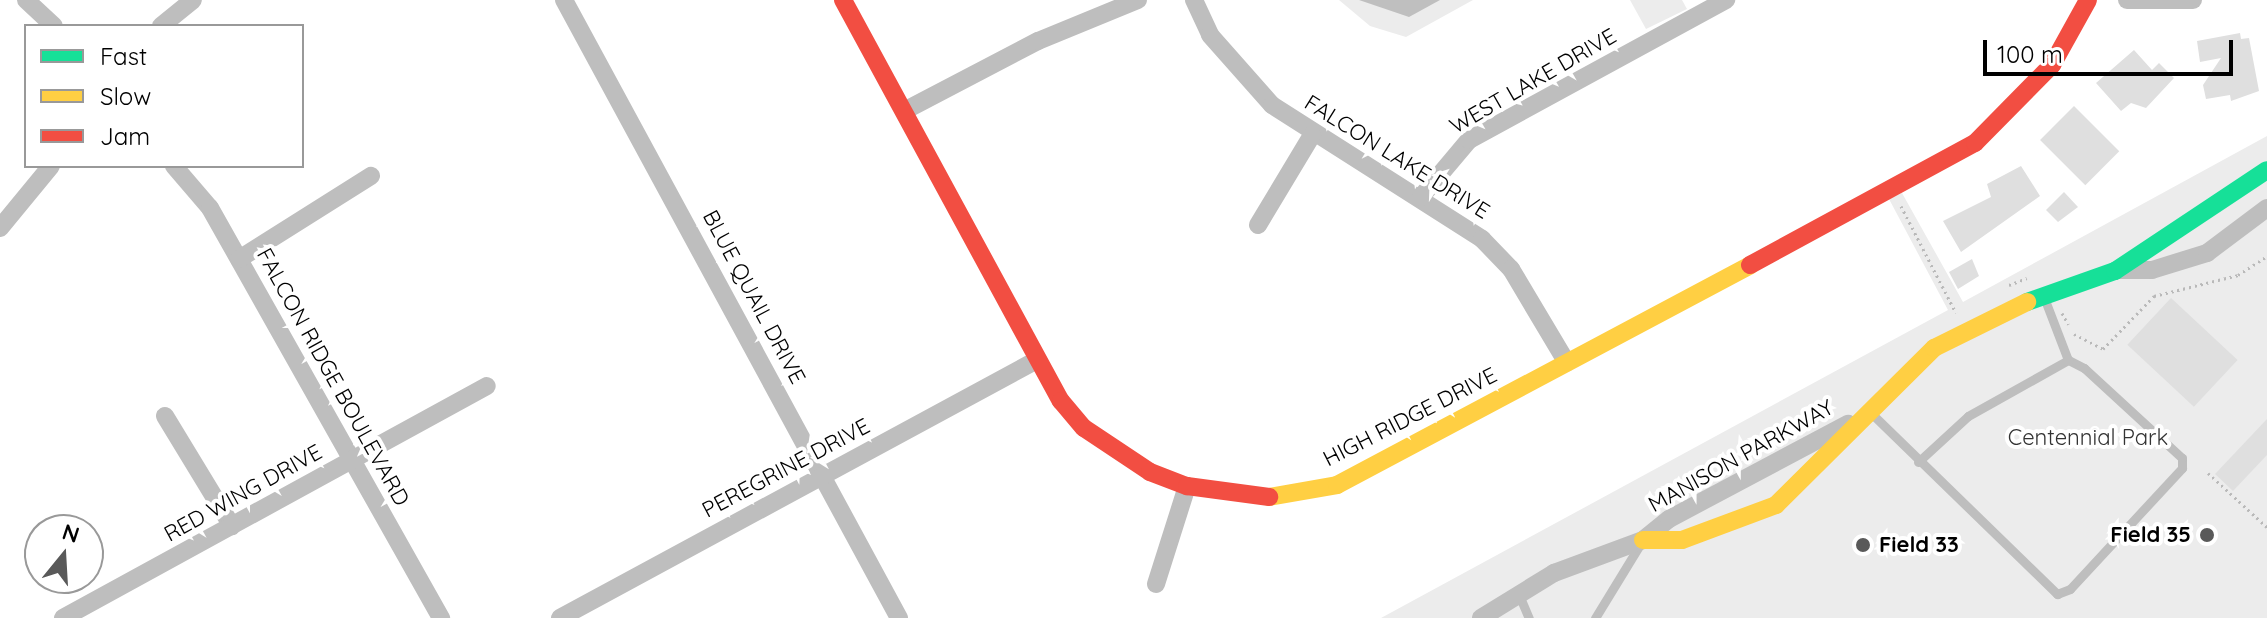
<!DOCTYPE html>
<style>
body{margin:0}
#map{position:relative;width:2267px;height:618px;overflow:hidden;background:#fff;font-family:Quicksand,sans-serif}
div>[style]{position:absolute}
.green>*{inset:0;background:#ececec}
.water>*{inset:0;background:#bfbfbf}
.building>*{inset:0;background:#dfdfdf;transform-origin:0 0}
.path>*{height:3px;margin-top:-1.5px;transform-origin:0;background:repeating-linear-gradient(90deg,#b9b9b9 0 2px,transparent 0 6px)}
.lane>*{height:9px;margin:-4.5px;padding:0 4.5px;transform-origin:4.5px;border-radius:4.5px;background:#bebebe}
.street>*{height:18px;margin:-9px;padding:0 9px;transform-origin:9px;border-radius:9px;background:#bebebe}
.fast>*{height:18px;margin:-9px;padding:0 9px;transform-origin:9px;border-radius:9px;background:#16e098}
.slow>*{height:18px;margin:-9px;padding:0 9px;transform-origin:9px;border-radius:9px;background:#ffcf43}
.jam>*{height:18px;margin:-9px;padding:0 9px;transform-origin:9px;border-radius:9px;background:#f24e42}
.dots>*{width:22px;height:22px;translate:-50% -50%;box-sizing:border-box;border:4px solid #fff;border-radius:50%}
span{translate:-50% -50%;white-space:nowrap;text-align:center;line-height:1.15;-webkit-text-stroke:8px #fff;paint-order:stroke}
.street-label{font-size:22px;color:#000}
.park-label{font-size:22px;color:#333}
.poi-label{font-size:22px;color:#000;font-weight:700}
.right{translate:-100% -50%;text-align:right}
.left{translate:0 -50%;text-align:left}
.legend{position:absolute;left:24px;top:24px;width:280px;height:144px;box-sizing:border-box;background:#fff;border:2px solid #999;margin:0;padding:10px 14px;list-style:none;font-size:24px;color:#000}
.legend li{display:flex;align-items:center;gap:16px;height:40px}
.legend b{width:40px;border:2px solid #999}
.north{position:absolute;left:24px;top:514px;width:80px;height:80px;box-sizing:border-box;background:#fff;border:2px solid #999;border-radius:50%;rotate:18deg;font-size:22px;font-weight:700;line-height:32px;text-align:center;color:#000}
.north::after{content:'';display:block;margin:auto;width:28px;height:36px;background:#595959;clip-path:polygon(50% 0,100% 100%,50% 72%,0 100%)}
.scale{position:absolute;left:1983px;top:40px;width:250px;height:36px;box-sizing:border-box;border:4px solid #000;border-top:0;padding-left:10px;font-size:24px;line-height:28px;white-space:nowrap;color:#000;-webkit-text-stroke:6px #fff;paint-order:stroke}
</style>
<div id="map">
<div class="green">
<i style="clip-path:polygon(1339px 0,1473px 0,1406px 37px,1370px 26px)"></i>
<i style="clip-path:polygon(1630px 0,1682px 0,1687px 9px,1646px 29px)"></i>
<i style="clip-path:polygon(2267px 136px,2267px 618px,1381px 618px,1948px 310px,1889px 199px,1902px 193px,1963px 302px)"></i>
</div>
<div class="water">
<i style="clip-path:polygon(1359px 0,1440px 0,1409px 17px)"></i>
</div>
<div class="building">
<i style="clip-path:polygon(2240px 33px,2241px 39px,2249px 38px,2259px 91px,2231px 101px,2230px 95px,2206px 99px,2203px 85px,2221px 58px,2200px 62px,2197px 41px)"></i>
<i style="clip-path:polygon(2134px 50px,2152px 70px,2159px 63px,2174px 78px,2146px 108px,2131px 103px,2121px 111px,2096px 83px)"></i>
<i style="left:2074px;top:106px;width:64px;height:48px;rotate:45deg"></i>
<i style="clip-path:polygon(2021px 166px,2040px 196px,1961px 252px,1943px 221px,1991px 197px,1987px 184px)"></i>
<i style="clip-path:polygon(2064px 192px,2078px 207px,2058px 222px,2046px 210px)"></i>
<i style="clip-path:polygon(1972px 259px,1979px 276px,1958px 289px,1949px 272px)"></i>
<i style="left:2171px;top:298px;width:91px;height:64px;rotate:43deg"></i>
<i style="clip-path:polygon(2267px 419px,2267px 455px,2233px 491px,2215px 474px)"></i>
</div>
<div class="path">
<i style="left:1901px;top:206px;width:120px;rotate:62.8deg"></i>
<i style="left:2009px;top:285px;width:19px;rotate:-21deg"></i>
<i style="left:2062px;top:313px;width:13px;rotate:61deg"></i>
<i style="left:2074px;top:334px;width:33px;rotate:27deg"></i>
<i style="left:2103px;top:349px;width:74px;rotate:-46.1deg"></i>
<i style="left:2154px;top:296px;width:87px;rotate:-14deg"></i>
<i style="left:2238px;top:275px;width:35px;rotate:-33deg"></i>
<i style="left:2208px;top:473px;width:80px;rotate:42.5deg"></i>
</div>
<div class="lane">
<i style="left:1871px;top:413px;width:260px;rotate:44.2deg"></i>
<i style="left:2057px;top:594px;width:14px;rotate:-21deg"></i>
<i style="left:2070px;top:589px;width:165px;rotate:-47.2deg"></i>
<i style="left:2182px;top:468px;width:10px;rotate:-90deg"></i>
<i style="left:2182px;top:458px;width:133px;rotate:-137.4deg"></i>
<i style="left:2084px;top:368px;width:18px;rotate:-153deg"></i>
<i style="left:2068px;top:360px;width:64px;rotate:-111deg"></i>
<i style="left:1918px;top:462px;width:68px;rotate:-42.6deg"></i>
<i style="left:1968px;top:416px;width:115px;rotate:-29.2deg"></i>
<i style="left:1519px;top:595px;width:25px;rotate:67deg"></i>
<i style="left:1595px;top:618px;width:88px;rotate:-58.5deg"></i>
</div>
<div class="street">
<i style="left:26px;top:0;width:38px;rotate:43deg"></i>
<i style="left:564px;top:0;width:703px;rotate:61.54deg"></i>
<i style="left:1194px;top:0;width:38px;rotate:65deg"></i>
<i style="left:1210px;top:35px;width:94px;rotate:48.5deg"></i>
<i style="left:1272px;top:105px;width:249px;rotate:32.5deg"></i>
<i style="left:1482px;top:239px;width:42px;rotate:46deg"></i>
<i style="left:1511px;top:269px;width:109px;rotate:59.2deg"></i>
<i style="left:2127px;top:0;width:66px"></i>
<i style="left:161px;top:26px;width:41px;rotate:-39.1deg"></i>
<i style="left:904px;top:111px;width:151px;rotate:-27.6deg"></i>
<i style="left:1038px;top:41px;width:108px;rotate:-22.3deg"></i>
<i style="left:174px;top:166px;width:55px;rotate:49.4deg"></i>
<i style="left:210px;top:208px;width:471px;rotate:60.6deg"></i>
<i style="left:1421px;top:197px;width:75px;rotate:-49.9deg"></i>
<i style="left:1469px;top:140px;width:293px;rotate:-28.6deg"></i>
<i style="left:1258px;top:225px;width:105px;rotate:-59deg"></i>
<i style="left:0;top:228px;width:80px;rotate:-50.6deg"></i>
<i style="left:239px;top:259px;width:156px;rotate:-32.2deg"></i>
<i style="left:2117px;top:270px;width:35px"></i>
<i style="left:2152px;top:270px;width:58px;rotate:-17.2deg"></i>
<i style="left:2207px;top:253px;width:75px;rotate:-36.9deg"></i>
<i style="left:165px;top:416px;width:129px;rotate:58.7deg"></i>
<i style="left:1156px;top:584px;width:103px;rotate:-72.4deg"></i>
<i style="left:63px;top:618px;width:483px;rotate:-28.7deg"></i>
<i style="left:560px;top:618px;width:540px;rotate:-28.42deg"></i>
<i style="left:1481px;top:618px;width:86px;rotate:-31.7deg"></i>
<i style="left:1554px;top:573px;width:95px;rotate:-20.3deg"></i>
<i style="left:1643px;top:540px;width:33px;rotate:-39deg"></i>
<i style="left:1669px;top:519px;width:203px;rotate:-28deg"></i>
</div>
<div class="fast">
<i style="left:2027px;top:302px;width:93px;rotate:-19.4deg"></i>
<i style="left:2115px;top:271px;width:182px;rotate:-33.6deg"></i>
</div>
<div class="slow">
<i style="left:1269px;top:497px;width:69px;rotate:-10deg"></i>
<i style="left:1337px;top:485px;width:468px;rotate:-28deg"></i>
<i style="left:1643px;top:540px;width:39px"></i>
<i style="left:1682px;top:540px;width:100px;rotate:-20.4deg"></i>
<i style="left:1776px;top:505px;width:223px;rotate:-44.8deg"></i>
<i style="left:1934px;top:348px;width:104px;rotate:-26.3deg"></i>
</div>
<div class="jam">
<i style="left:843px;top:0;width:456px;rotate:61.5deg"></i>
<i style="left:1061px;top:401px;width:35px;rotate:50deg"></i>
<i style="left:1084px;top:428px;width:79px;rotate:33.7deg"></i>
<i style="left:1150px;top:472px;width:40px;rotate:21deg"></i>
<i style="left:1187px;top:486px;width:83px;rotate:7.6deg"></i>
<i style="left:1750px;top:265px;width:256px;rotate:-28.5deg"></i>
<i style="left:1975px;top:143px;width:110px;rotate:-45.4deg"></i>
<i style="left:2052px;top:65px;width:74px;rotate:-61deg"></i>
</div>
<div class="dots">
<i style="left:2207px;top:535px;background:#595959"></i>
<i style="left:1863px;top:545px;background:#595959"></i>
</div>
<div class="street-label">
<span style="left:1533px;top:81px;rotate:-30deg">WEST LAKE DRIVE</span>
<span style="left:1397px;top:157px;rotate:32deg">FALCON LAKE DRIVE</span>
<span style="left:754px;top:297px;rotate:62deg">BLUE QUAIL DRIVE</span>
<span style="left:333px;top:377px;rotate:61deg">FALCON RIDGE BOULEVARD</span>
<span style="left:1410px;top:417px;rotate:-27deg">HIGH RIDGE DRIVE</span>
<span style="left:1741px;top:456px;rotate:-29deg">MANISON PARKWAY</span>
<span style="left:786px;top:468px;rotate:-28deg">PEREGRINE DRIVE</span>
<span style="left:243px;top:493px;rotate:-29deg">RED WING DRIVE</span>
</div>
<div class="park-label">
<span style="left:2088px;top:438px">Centennial Park</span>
</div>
<div class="poi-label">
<span class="right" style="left:2191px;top:535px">Field 35</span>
<span class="left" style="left:1879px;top:545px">Field 33</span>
</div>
<ul class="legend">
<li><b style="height:10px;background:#16e098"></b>Fast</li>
<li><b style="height:10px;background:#ffcf43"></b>Slow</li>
<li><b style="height:10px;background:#f24e42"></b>Jam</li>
</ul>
<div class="north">N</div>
<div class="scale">100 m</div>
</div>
